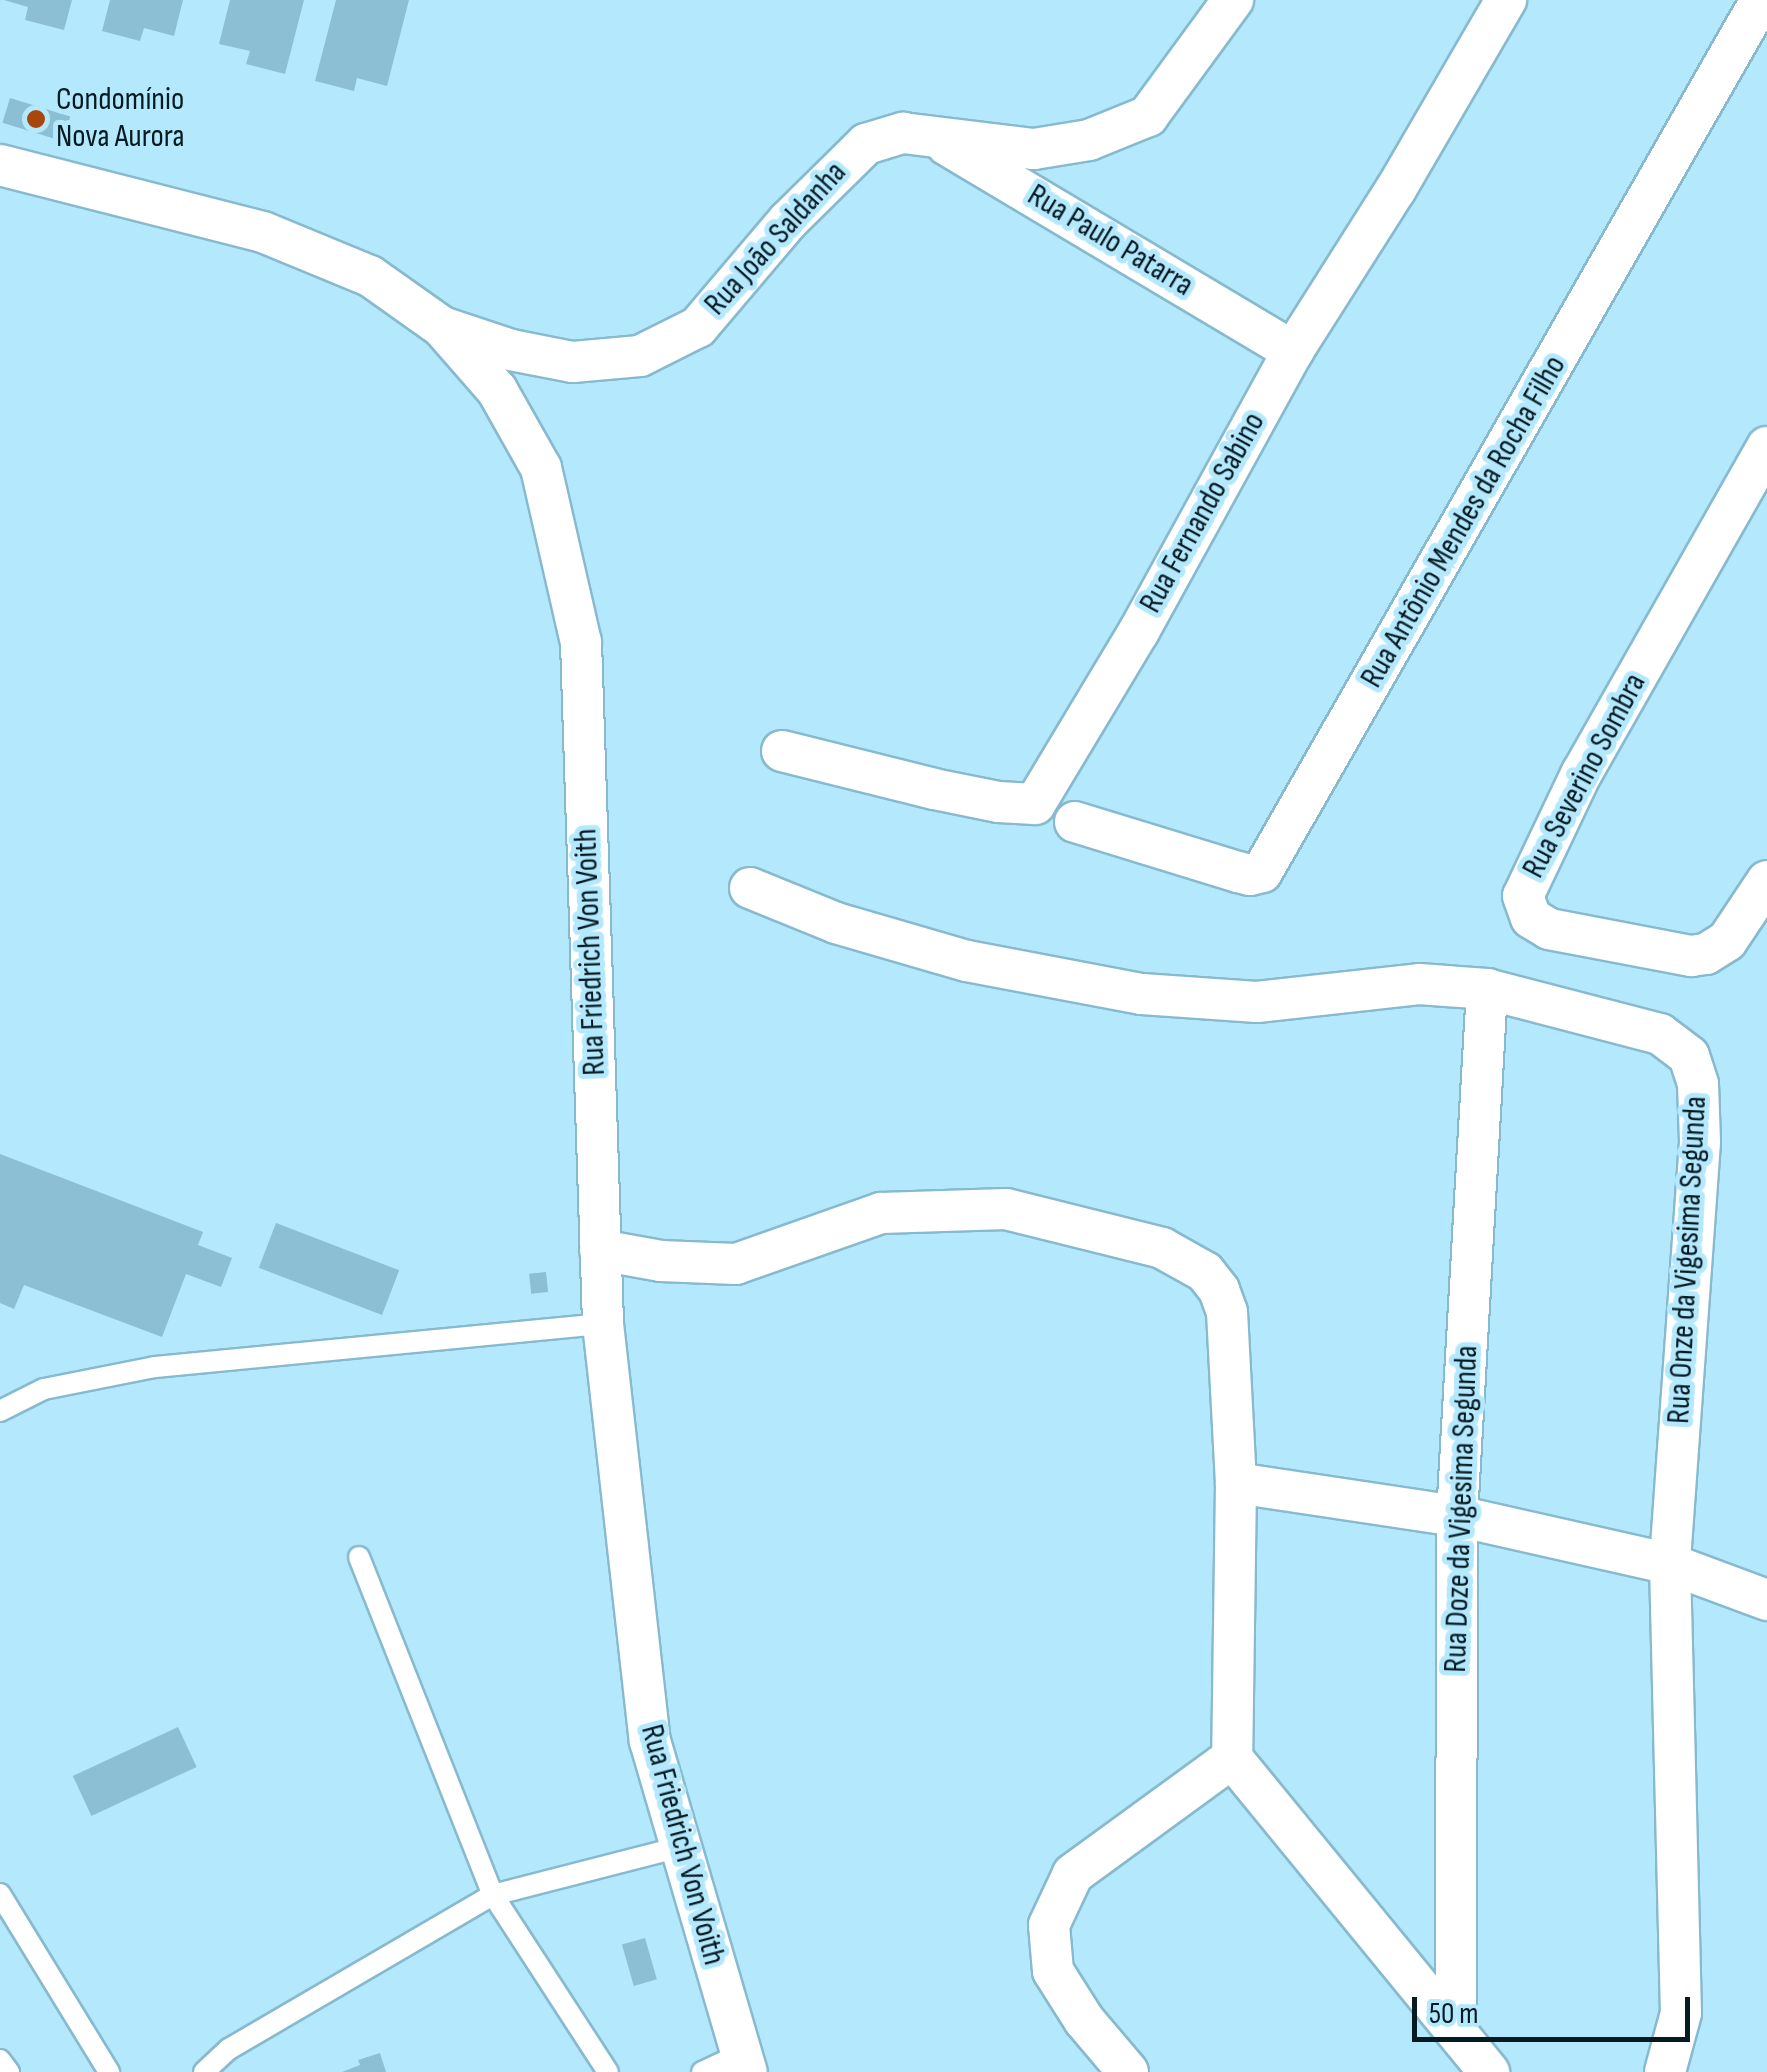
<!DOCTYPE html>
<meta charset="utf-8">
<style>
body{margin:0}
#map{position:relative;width:1767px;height:2072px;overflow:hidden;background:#b4e8fd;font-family:"Sofia Sans Condensed",sans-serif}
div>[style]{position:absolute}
.building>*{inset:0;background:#8cbfd4;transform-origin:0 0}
.roads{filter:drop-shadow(2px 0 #87bace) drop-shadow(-2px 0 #87bace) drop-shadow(0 2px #87bace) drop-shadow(0 -2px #87bace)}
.service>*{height:20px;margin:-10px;padding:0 10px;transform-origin:10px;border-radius:10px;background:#fff}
.minor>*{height:40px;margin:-20px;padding:0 20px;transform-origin:20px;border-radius:20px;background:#fff}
.dots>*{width:28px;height:28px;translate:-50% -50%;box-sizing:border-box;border:5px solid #b4e8fd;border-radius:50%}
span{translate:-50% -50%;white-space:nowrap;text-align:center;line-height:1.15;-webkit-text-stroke:10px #b4e8fd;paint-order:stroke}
.poi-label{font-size:32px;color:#051a21}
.left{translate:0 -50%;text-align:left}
.street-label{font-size:32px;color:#051a21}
.scale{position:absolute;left:1412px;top:1997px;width:278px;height:45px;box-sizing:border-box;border:5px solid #051a21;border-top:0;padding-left:12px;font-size:30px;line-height:35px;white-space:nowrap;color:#051a21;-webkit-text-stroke:8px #b4e8fd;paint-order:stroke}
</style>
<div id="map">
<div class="building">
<i style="clip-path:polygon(4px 0,72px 0,64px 30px,25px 20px,28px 7px)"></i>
<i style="clip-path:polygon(110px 0,183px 0,174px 36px,144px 28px,140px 41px,102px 31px)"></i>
<i style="clip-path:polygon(230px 0,304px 0,285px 74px,246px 64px,250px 51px,219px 44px)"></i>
<i style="clip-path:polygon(336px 0,409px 0,387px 86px,357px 78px,354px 91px,315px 81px)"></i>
<i style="left:10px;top:98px;width:63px;height:26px;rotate:17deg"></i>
<i style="clip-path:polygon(0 1154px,203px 1232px,198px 1245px,232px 1258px,221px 1287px,186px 1274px,162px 1337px,24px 1285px,14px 1309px,0 1303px)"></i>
<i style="left:276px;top:1223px;width:132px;height:48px;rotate:21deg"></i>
<i style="left:546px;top:1272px;width:20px;height:17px;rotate:84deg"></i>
<i style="left:178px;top:1727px;width:44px;height:116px;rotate:65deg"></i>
<i style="left:645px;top:1938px;width:43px;height:24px;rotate:74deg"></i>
<i style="clip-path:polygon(380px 2053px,386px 2072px,342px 2072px,360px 2065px,358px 2060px)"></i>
</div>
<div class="roads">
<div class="service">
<i style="left:0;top:1411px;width:49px;rotate:-26.6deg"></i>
<i style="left:44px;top:1389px;width:113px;rotate:-11.2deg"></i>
<i style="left:155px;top:1367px;width:450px;rotate:-5.5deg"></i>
<i style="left:359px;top:1557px;width:364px;rotate:68.4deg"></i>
<i style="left:493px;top:1895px;width:211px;rotate:57deg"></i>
<i style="left:0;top:1894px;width:209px;rotate:58.5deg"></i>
<i style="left:0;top:2060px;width:15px;rotate:53deg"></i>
<i style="left:204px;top:2072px;width:34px;rotate:-43deg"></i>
<i style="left:229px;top:2049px;width:306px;rotate:-30.3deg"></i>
<i style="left:493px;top:1895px;width:193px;rotate:-14.4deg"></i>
<i style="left:702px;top:2072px;width:40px;rotate:-25deg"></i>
</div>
<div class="minor">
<i style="left:947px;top:145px;width:403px;rotate:30.8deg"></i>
<i style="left:0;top:165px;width:271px;rotate:14.3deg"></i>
<i style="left:263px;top:232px;width:116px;rotate:22.4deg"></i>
<i style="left:370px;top:276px;width:88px;rotate:35.3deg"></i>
<i style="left:442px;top:327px;width:84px;rotate:48.9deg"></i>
<i style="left:497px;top:390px;width:90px;rotate:60.6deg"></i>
<i style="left:541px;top:468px;width:179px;rotate:77.1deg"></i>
<i style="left:581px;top:642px;width:682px;rotate:88.15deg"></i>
<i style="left:603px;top:1324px;width:420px;rotate:83.6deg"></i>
<i style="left:650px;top:1741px;width:345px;rotate:73.7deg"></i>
<i style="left:442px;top:327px;width:73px;rotate:18.4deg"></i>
<i style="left:511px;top:350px;width:63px;rotate:11deg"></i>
<i style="left:573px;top:362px;width:67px;rotate:-5.1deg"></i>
<i style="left:640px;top:356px;width:65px;rotate:-26.6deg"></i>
<i style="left:698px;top:327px;width:139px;rotate:-49.7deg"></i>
<i style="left:788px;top:221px;width:110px;rotate:-44.6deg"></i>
<i style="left:866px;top:144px;width:39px;rotate:-17deg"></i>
<i style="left:903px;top:133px;width:132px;rotate:7deg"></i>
<i style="left:1034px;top:149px;width:56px;rotate:-9.3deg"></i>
<i style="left:1089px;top:140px;width:64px;rotate:-22.1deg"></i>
<i style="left:1148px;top:116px;width:144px;rotate:-53.8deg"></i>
<i style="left:1767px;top:447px;width:374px;rotate:119.6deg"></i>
<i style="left:1582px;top:772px;width:137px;rotate:115.4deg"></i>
<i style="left:1523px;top:896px;width:23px;rotate:70deg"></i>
<i style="left:1531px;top:918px;width:21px;rotate:31deg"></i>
<i style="left:1549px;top:929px;width:145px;rotate:10.8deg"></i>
<i style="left:1691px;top:956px;width:15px;rotate:-8deg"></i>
<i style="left:1706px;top:954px;width:25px;rotate:-32deg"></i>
<i style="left:1727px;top:941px;width:72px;rotate:-56.3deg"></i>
<i style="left:782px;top:751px;width:157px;rotate:14deg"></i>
<i style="left:934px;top:789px;width:65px;rotate:11.5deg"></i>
<i style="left:998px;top:802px;width:37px;rotate:3deg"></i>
<i style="left:1035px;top:804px;width:202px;rotate:-59deg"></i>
<i style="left:1139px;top:631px;width:320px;rotate:-61.2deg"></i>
<i style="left:1293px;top:351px;width:192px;rotate:-57.6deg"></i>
<i style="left:1396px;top:189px;width:219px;rotate:-59.8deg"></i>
<i style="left:1075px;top:822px;width:170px;rotate:17.1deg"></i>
<i style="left:1238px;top:872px;width:12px;rotate:14deg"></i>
<i style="left:1250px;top:875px;width:12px;rotate:-14deg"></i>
<i style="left:1262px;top:872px;width:1005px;rotate:-60.22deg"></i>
<i style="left:750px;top:888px;width:93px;rotate:22.1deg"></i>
<i style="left:836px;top:923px;width:136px;rotate:16.2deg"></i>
<i style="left:967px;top:961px;width:178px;rotate:10.7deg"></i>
<i style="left:1142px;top:994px;width:115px;rotate:4deg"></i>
<i style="left:1257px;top:1002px;width:163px;rotate:-6.3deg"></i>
<i style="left:1419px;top:984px;width:68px;rotate:4.2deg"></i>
<i style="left:1487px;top:989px;width:179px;rotate:14.6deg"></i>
<i style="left:1660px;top:1034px;width:36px;rotate:37deg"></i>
<i style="left:1689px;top:1056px;width:29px;rotate:72deg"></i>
<i style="left:1698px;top:1084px;width:58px;rotate:88deg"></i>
<i style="left:1700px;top:1142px;width:423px;rotate:94.1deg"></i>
<i style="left:1670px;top:1564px;width:449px;rotate:88.6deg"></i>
<i style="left:1681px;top:2013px;width:61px;rotate:105.2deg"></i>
<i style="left:600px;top:1250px;width:62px;rotate:10.2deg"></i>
<i style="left:661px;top:1261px;width:75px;rotate:2.3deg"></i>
<i style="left:736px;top:1264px;width:154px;rotate:-19.4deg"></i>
<i style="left:881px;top:1213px;width:125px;rotate:-1.8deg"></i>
<i style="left:1006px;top:1209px;width:161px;rotate:14deg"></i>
<i style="left:1162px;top:1248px;width:49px;rotate:29.2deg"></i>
<i style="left:1205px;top:1272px;width:23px;rotate:52deg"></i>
<i style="left:1219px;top:1290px;width:23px;rotate:70deg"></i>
<i style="left:1227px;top:1312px;width:171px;rotate:87deg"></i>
<i style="left:1236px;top:1483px;width:275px;rotate:90.8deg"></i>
<i style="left:1232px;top:1758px;width:406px;rotate:50.7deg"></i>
<i style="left:1236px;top:1483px;width:223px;rotate:8.5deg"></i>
<i style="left:1457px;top:1516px;width:218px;rotate:12.7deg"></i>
<i style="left:1670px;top:1564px;width:103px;rotate:20.4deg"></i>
<i style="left:1456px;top:2029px;width:513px;rotate:-89.89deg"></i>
<i style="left:1457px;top:1516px;width:528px;rotate:-86.74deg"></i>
<i style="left:1128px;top:2072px;width:68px;rotate:-130.2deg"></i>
<i style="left:1084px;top:2020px;width:58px;rotate:-122.3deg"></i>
<i style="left:1053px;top:1971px;width:46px;rotate:-95deg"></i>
<i style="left:1049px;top:1925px;width:56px;rotate:-64.8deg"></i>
<i style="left:1073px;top:1874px;width:197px;rotate:-36.1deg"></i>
</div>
</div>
<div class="dots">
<i style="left:36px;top:119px;background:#a9460d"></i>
</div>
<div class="poi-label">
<span class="left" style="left:56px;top:119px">Condomínio<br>Nova Aurora</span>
</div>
<div class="street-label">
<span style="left:776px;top:239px;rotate:-48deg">Rua João Saldanha</span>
<span style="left:1110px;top:241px;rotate:31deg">Rua Paulo Patarra</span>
<span style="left:1203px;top:513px;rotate:-61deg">Rua Fernando Sabino</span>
<span style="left:1464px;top:522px;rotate:-60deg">Rua Antônio Mendes da Rocha Filho</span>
<span style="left:1585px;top:776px;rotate:-62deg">Rua Severino Sombra</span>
<span style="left:591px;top:952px;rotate:-92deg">Rua Friedrich Von Voith</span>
<span style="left:1688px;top:1260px;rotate:-87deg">Rua Onze da Vigesima Segunda</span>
<span style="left:1462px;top:1509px;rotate:-88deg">Rua Doze da Vigesima Segunda</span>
<span style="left:682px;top:1845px;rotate:75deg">Rua Friedrich Von Voith</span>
</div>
<div class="scale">50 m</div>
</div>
